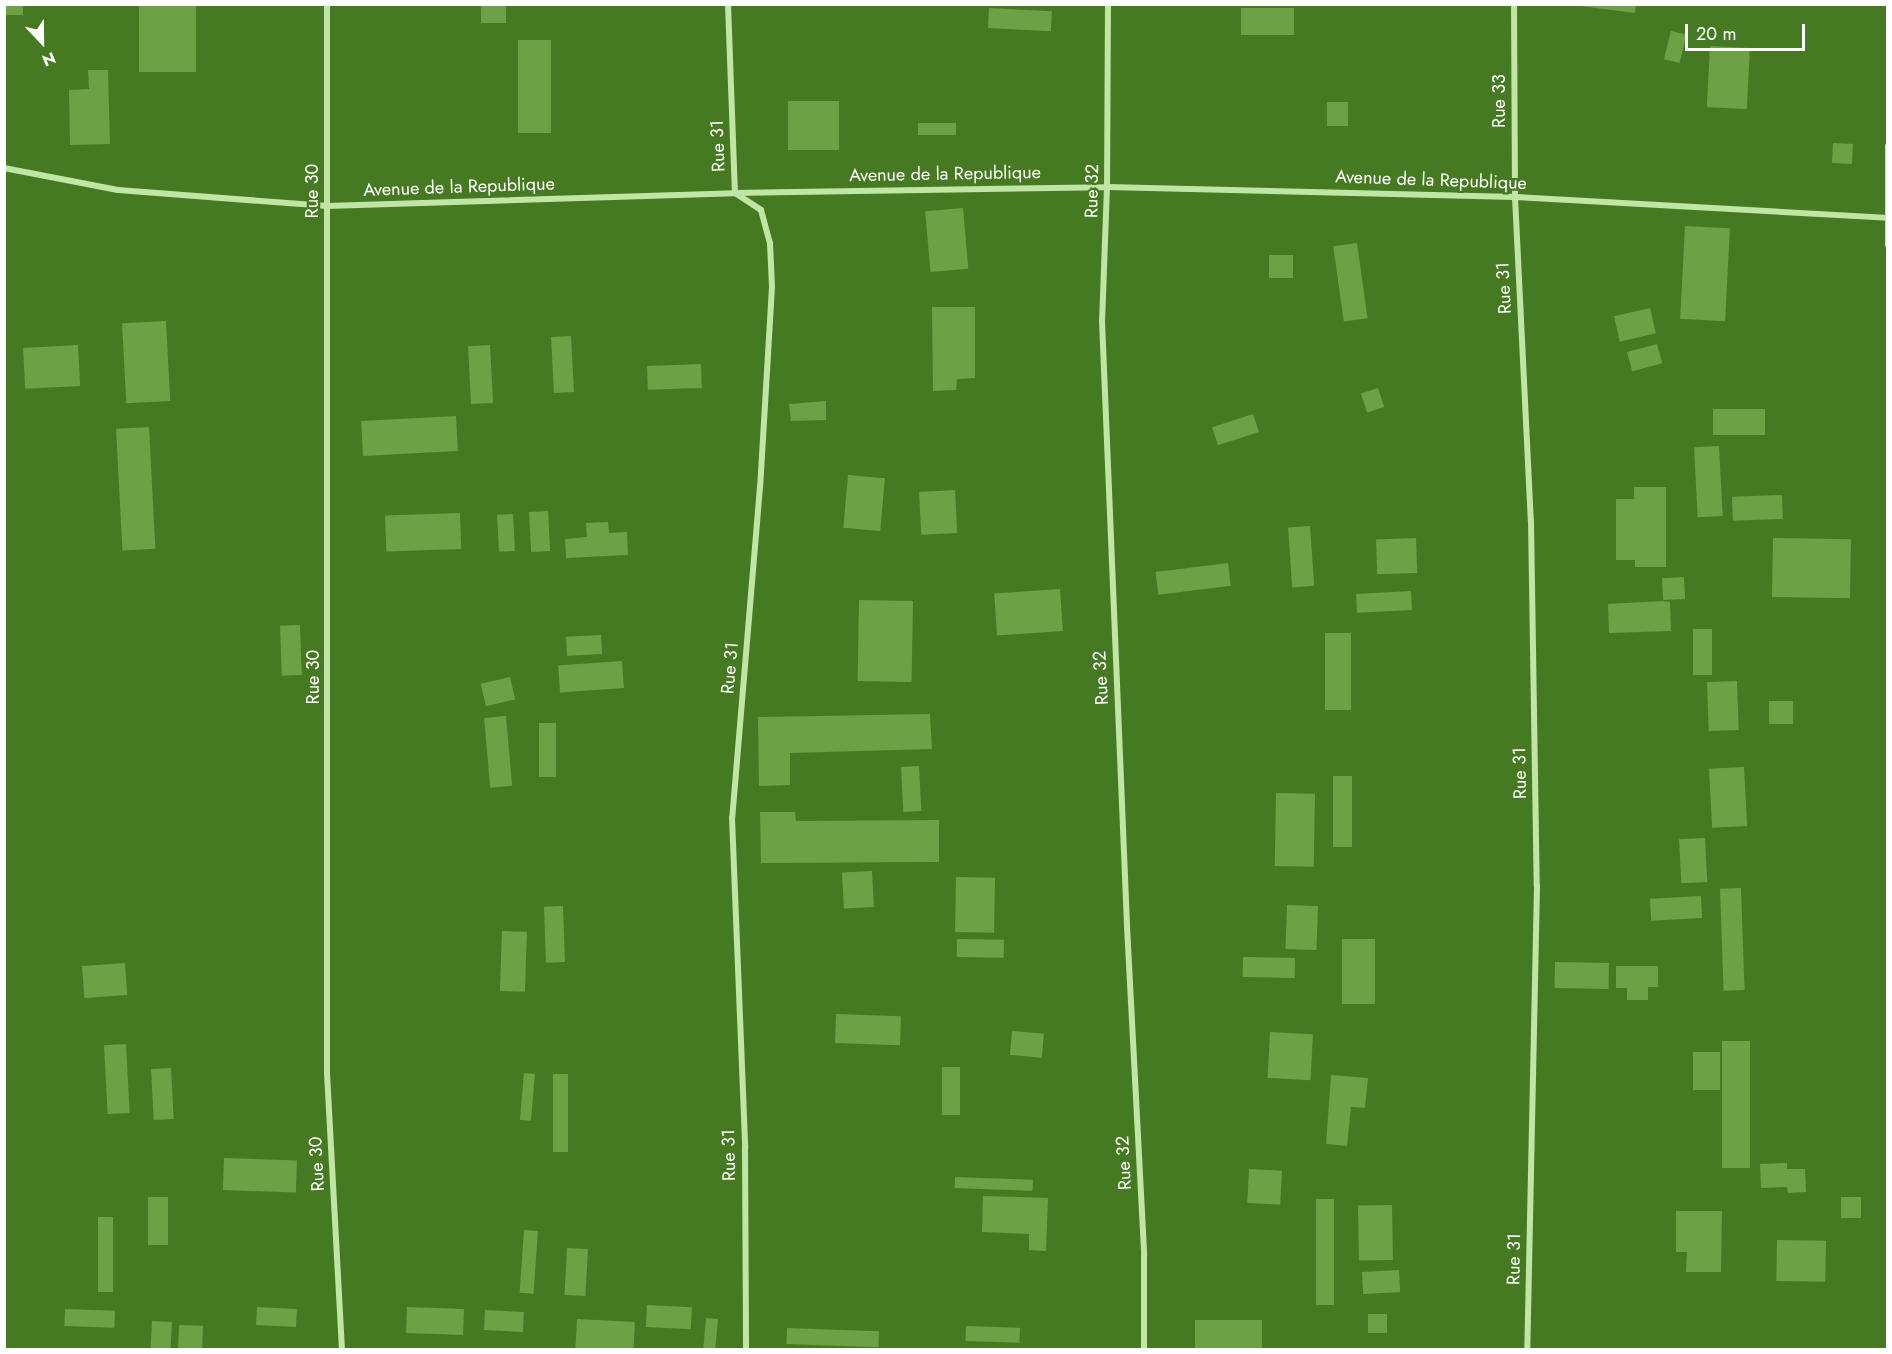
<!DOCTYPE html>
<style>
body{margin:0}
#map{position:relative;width:1892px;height:1354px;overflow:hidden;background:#467a22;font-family:Jost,sans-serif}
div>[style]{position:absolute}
.building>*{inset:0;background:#6ca146;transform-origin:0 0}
.minor>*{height:6px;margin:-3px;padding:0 3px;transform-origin:3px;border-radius:3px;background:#c0e5a5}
span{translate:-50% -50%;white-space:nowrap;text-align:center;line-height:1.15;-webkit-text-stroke:4.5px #467a22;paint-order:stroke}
.street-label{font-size:18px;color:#fff}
.frame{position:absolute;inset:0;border:6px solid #fff;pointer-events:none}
.north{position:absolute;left:12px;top:12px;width:60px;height:60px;-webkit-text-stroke:4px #467a22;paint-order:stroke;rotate:158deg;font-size:16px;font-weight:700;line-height:24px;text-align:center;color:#fff}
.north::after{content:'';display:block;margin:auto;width:21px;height:27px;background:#fff;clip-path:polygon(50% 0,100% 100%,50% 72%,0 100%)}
.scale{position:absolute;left:1685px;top:24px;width:120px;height:27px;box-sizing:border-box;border:3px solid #fff;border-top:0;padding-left:8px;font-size:18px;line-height:21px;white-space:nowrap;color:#fff;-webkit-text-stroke:4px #467a22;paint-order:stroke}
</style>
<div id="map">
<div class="building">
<i style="left:4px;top:4px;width:19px;height:11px"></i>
<i style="left:139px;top:4px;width:57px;height:68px"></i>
<i style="clip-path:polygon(1565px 4px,1636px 4px,1635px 13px)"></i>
<i style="left:481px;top:6px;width:25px;height:17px"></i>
<i style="left:989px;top:8px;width:63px;height:20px;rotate:3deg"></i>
<i style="left:1294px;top:8px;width:27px;height:53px;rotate:90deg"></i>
<i style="left:1671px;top:31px;width:16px;height:29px;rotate:14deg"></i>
<i style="left:518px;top:40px;width:33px;height:93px"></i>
<i style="left:1710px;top:46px;width:40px;height:61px;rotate:3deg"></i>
<i style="clip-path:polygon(88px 70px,108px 70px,110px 144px,70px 145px,69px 90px,89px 89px)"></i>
<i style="left:788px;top:101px;width:51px;height:49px"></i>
<i style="left:1327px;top:102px;width:21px;height:24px"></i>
<i style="left:918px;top:123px;width:38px;height:12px"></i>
<i style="left:1833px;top:143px;width:20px;height:20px;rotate:3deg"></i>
<i style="left:963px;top:208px;width:61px;height:38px;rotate:85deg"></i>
<i style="left:1685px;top:226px;width:45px;height:93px;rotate:3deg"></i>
<i style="left:1357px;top:243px;width:76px;height:24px;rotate:82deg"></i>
<i style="left:1269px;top:255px;width:24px;height:23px"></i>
<i style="clip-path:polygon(932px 307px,975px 307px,975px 378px,957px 379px,956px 390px,933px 391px)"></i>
<i style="left:1650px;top:308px;width:26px;height:37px;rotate:77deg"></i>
<i style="left:166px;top:321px;width:80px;height:44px;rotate:87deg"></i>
<i style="left:571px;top:336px;width:56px;height:20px;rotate:87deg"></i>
<i style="left:1657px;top:344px;width:20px;height:31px;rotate:75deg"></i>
<i style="left:78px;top:345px;width:41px;height:55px;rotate:87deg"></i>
<i style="left:490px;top:345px;width:58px;height:22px;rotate:87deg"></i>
<i style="left:701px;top:364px;width:24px;height:54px;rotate:88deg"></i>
<i style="left:1378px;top:388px;width:20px;height:18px;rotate:72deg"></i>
<i style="clip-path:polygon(826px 401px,826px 420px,791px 421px,789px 404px)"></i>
<i style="left:1765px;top:409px;width:26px;height:52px;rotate:90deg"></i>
<i style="left:1253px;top:414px;width:19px;height:43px;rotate:72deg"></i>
<i style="left:456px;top:416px;width:35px;height:95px;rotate:87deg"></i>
<i style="left:149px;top:427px;width:122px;height:33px;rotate:87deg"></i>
<i style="left:1719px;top:446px;width:70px;height:25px;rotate:87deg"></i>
<i style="left:848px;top:475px;width:37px;height:53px;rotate:5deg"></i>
<i style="clip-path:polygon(1634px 487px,1666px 487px,1666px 567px,1635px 567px,1635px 560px,1616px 560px,1616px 499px,1634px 499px)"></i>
<i style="left:955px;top:490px;width:43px;height:36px;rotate:87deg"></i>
<i style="left:1782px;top:495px;width:24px;height:50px;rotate:88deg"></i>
<i style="left:548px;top:511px;width:40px;height:19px;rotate:87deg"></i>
<i style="left:460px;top:513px;width:36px;height:75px;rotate:88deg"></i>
<i style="left:513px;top:514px;width:37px;height:16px;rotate:87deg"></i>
<i style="clip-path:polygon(608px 522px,609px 533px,627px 532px,628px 555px,566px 558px,565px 539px,587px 537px,586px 523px)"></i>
<i style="left:1310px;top:526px;width:60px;height:22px;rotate:86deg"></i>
<i style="left:1416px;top:538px;width:35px;height:40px;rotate:88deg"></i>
<i style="left:1773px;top:538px;width:78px;height:59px;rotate:1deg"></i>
<i style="left:1228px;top:563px;width:23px;height:73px;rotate:83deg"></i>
<i style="left:1684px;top:577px;width:22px;height:22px;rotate:87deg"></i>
<i style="left:1060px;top:589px;width:42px;height:66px;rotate:86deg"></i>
<i style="left:1411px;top:591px;width:19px;height:55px;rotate:87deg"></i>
<i style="left:859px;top:600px;width:54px;height:81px;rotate:1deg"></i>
<i style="clip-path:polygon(1663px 601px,1670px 602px,1671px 631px,1609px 633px,1608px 604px)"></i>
<i style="left:300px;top:625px;width:50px;height:20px;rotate:88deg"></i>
<i style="left:1693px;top:629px;width:19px;height:46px"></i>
<i style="left:1325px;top:633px;width:26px;height:77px"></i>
<i style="left:601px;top:635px;width:19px;height:35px;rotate:87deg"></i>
<i style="left:622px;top:661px;width:27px;height:64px;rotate:86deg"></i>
<i style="left:510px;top:677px;width:23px;height:30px;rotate:77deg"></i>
<i style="left:1737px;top:681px;width:49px;height:30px;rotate:88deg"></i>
<i style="left:1793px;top:701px;width:23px;height:24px;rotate:90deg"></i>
<i style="clip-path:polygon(930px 714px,932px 749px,790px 753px,790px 785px,759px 786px,758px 717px)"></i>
<i style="left:506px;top:716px;width:70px;height:22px;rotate:85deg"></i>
<i style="left:539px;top:723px;width:17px;height:54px"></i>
<i style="left:919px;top:766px;width:45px;height:18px;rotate:87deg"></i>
<i style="left:1744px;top:767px;width:59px;height:35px;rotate:87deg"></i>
<i style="left:1333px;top:776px;width:19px;height:71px"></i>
<i style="left:1276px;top:793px;width:39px;height:73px;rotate:1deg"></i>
<i style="clip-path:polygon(760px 812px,795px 812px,796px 821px,939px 820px,939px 862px,761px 863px)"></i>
<i style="left:1705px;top:838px;width:44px;height:26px;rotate:87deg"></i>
<i style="left:872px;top:871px;width:36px;height:30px;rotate:87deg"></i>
<i style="left:956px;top:877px;width:39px;height:55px;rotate:1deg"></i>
<i style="left:1741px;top:888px;width:102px;height:21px;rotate:88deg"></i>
<i style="left:1701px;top:896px;width:22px;height:51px;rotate:87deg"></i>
<i style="left:1287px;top:905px;width:31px;height:44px;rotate:2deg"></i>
<i style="left:563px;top:906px;width:56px;height:19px;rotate:88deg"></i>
<i style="left:502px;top:931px;width:25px;height:60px;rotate:2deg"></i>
<i style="left:957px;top:939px;width:47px;height:18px;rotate:1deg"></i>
<i style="left:1342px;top:939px;width:33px;height:65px"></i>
<i style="left:1243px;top:957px;width:52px;height:20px;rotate:1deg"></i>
<i style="left:1555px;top:962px;width:54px;height:26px;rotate:1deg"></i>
<i style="left:125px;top:963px;width:32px;height:43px;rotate:86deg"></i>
<i style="clip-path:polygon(1616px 966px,1658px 966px,1658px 987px,1648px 987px,1648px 1000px,1627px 1000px,1627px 988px,1616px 988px)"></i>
<i style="left:836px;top:1014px;width:65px;height:29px;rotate:2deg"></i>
<i style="left:1012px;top:1031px;width:32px;height:24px;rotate:5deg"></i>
<i style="left:1270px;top:1032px;width:43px;height:46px;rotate:3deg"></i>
<i style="left:1722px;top:1041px;width:28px;height:127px"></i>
<i style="left:126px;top:1044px;width:69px;height:22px;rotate:87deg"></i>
<i style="left:1720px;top:1052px;width:38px;height:27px;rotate:90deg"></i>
<i style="left:942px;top:1067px;width:18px;height:48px"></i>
<i style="left:171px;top:1068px;width:51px;height:20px;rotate:87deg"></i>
<i style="left:524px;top:1073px;width:11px;height:47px;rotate:5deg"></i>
<i style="left:553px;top:1074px;width:15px;height:78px"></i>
<i style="clip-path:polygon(1331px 1075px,1368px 1078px,1365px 1108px,1351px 1107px,1347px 1146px,1326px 1144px)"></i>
<i style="left:224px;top:1158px;width:73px;height:32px;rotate:2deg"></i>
<i style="clip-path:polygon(1787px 1163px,1787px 1169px,1805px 1169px,1806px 1192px,1788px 1193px,1787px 1187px,1761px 1188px,1760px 1164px)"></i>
<i style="left:1249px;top:1169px;width:33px;height:34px;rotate:3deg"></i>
<i style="left:955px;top:1177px;width:78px;height:11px;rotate:2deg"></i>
<i style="clip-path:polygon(983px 1196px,1048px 1198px,1046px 1251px,1029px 1250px,1029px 1234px,982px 1232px)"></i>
<i style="left:148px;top:1197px;width:20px;height:48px"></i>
<i style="left:1841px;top:1197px;width:20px;height:21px"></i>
<i style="left:1316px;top:1199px;width:18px;height:106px"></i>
<i style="left:1392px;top:1205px;width:55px;height:34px;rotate:89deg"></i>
<i style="clip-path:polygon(1676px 1211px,1722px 1211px,1721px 1272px,1686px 1272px,1687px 1252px,1676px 1252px)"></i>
<i style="left:98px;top:1217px;width:15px;height:75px"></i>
<i style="left:524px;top:1230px;width:14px;height:63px;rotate:4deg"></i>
<i style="left:1777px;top:1240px;width:49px;height:41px;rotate:1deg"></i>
<i style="left:567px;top:1248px;width:21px;height:47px;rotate:3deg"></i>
<i style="left:1399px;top:1270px;width:22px;height:37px;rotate:87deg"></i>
<i style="left:647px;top:1305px;width:45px;height:22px;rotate:3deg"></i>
<i style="left:257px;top:1307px;width:40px;height:18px;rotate:3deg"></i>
<i style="left:407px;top:1307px;width:57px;height:26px;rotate:2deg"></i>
<i style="left:65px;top:1309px;width:50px;height:17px;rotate:2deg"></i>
<i style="left:485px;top:1310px;width:39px;height:20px;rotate:3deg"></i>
<i style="left:1368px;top:1314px;width:19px;height:19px"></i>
<i style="left:706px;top:1318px;width:12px;height:32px;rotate:5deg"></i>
<i style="left:577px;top:1319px;width:58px;height:30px;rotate:3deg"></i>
<i style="left:1262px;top:1320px;width:30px;height:67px;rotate:90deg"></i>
<i style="left:152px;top:1321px;width:20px;height:29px;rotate:3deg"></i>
<i style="left:179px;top:1325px;width:24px;height:25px;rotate:2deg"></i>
<i style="left:966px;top:1326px;width:54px;height:15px;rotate:2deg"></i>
<i style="left:787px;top:1328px;width:92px;height:16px;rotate:2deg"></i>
</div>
<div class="minor">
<i style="left:327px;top:4px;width:1069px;rotate:90deg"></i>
<i style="left:327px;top:1073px;width:277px;rotate:86.9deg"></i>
<i style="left:728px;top:4px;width:189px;rotate:87.9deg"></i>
<i style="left:735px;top:193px;width:31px;rotate:33deg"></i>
<i style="left:761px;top:210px;width:34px;rotate:75deg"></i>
<i style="left:770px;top:243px;width:44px;rotate:87.4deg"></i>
<i style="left:772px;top:287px;width:200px;rotate:93.4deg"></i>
<i style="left:760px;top:487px;width:332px;rotate:94.8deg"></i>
<i style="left:732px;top:818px;width:330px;rotate:87.7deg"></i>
<i style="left:745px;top:1148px;width:202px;rotate:89.7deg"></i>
<i style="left:1108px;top:4px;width:183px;rotate:90.3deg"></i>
<i style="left:1107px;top:187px;width:134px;rotate:92.1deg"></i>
<i style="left:1102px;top:321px;width:606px;rotate:87.63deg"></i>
<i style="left:1127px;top:926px;width:329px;rotate:87deg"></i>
<i style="left:1144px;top:1255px;width:95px;rotate:90deg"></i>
<i style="left:1514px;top:4px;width:193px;rotate:89.7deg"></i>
<i style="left:1515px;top:197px;width:324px;rotate:87.2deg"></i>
<i style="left:1531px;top:521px;width:365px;rotate:89.1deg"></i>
<i style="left:1537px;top:886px;width:464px;rotate:91.2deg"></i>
<i style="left:1888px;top:146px;width:99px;rotate:90deg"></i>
<i style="left:4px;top:168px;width:116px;rotate:10.9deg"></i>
<i style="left:118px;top:190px;width:210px;rotate:4.4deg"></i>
<i style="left:327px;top:206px;width:408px;rotate:-1.8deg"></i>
<i style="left:735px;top:193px;width:372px;rotate:-0.9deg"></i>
<i style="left:1107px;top:187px;width:408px;rotate:1.4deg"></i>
<i style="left:1515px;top:197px;width:374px;rotate:3.2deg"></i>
</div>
<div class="street-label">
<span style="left:1499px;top:101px;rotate:-90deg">Rue 33</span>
<span style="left:718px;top:146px;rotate:-92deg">Rue 31</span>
<span style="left:945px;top:174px;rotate:-1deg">Avenue de la Republique</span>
<span style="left:1431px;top:180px;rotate:2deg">Avenue de la Republique</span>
<span style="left:459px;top:187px;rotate:-2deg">Avenue de la Republique</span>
<span style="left:312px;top:191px;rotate:-90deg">Rue 30</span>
<span style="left:1092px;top:191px;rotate:-89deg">Rue 32</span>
<span style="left:1504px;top:288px;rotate:-93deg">Rue 31</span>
<span style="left:730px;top:668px;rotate:-85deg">Rue 31</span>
<span style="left:313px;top:677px;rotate:-90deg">Rue 30</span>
<span style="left:1101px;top:678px;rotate:-93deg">Rue 32</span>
<span style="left:1520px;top:773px;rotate:-91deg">Rue 31</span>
<span style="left:729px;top:1155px;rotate:-91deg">Rue 31</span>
<span style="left:1124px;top:1163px;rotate:-93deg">Rue 32</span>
<span style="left:317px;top:1164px;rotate:-93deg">Rue 30</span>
<span style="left:1514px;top:1259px;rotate:-89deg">Rue 31</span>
</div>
<div class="frame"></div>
<div class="north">N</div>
<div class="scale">20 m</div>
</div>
